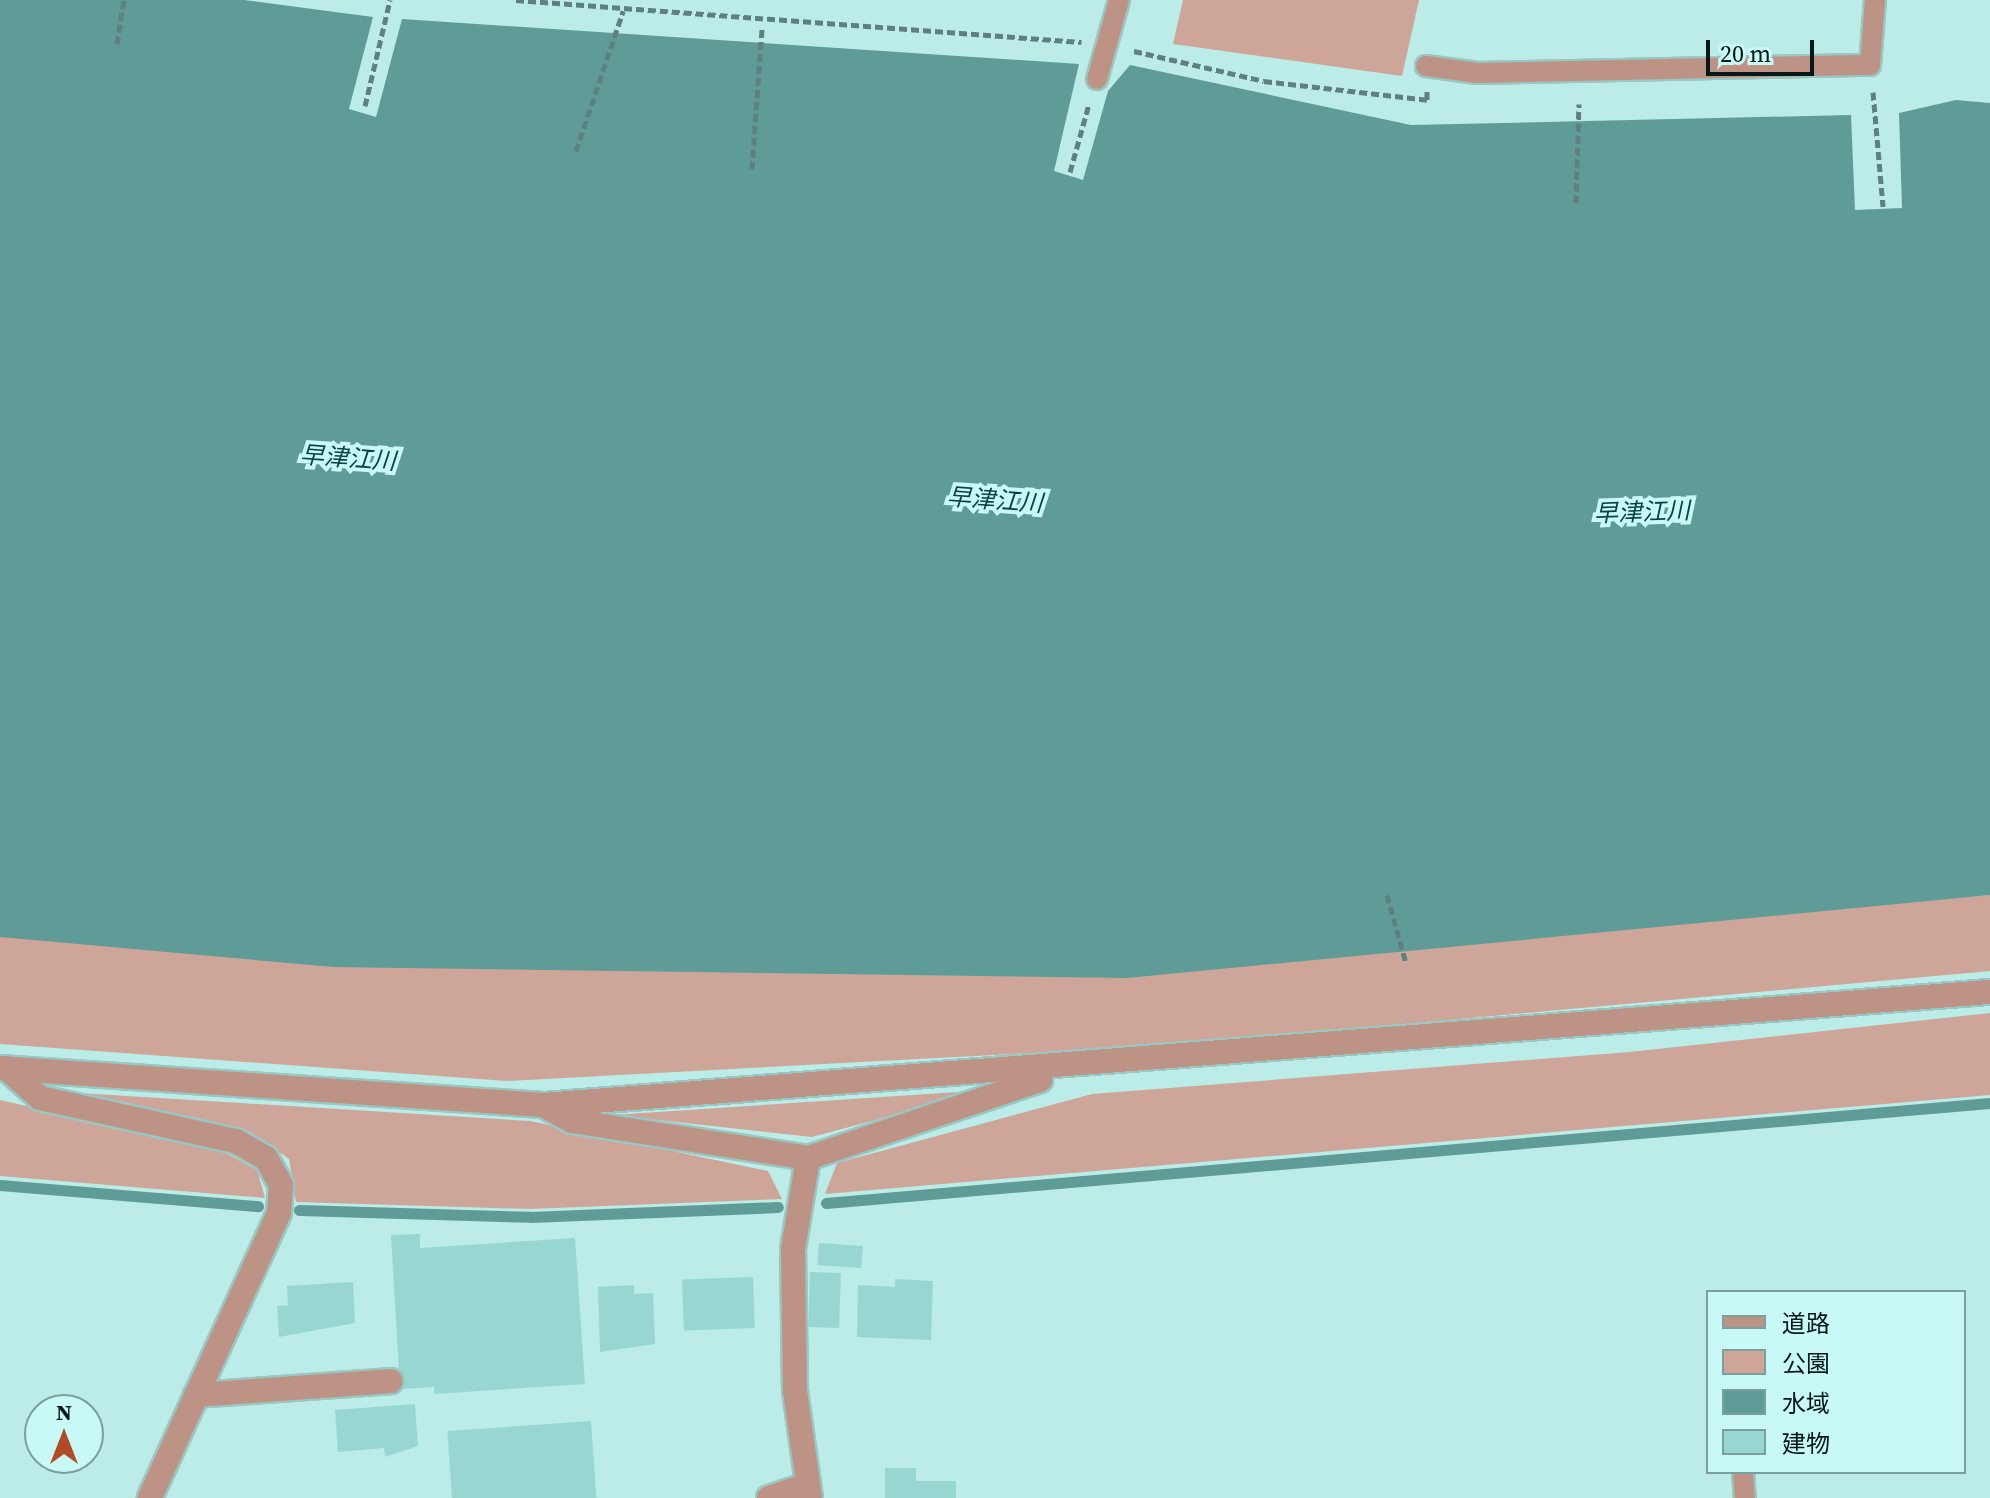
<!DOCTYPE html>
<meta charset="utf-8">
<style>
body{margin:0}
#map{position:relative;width:1990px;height:1498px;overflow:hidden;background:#bbece8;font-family:"Source Serif 4","Noto Sans JP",serif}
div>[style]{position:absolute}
.green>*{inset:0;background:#cda699}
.water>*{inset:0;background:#5f9c98}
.stream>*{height:11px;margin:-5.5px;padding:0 5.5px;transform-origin:5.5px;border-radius:5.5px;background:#5f9c98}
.building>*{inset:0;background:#98d6d2;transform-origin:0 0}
.path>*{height:5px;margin-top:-2.5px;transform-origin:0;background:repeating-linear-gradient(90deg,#5e807e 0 8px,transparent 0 12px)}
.roads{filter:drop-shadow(2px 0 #9ac6c3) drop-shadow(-2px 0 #9ac6c3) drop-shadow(0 2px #9ac6c3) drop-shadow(0 -2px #9ac6c3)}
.service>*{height:20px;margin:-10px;padding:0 10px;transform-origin:10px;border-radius:10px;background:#bd9385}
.minor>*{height:24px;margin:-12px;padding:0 12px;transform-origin:12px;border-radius:12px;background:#bd9385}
span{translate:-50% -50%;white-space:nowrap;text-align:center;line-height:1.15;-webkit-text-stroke:8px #c8f9f6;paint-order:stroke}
.water-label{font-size:24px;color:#094341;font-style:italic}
.legend{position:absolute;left:1706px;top:1290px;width:260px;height:184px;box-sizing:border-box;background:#c8f9f6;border:2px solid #7a9f9d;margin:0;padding:10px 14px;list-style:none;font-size:24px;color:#061918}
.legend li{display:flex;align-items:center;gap:16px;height:40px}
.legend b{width:40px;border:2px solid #7a9f9d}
.north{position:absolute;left:24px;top:1394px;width:80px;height:80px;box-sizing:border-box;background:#c8f9f6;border:2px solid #7a9f9d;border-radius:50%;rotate:0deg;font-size:22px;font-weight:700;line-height:32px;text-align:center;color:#061918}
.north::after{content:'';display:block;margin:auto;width:28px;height:36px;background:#b14a25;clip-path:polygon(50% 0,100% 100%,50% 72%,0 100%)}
.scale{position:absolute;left:1706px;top:40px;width:108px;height:36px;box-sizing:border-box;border:4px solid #061918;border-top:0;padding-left:10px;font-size:24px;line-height:28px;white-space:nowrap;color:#061918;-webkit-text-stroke:6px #c8f9f6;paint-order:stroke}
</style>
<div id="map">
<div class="green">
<i style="clip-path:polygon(1183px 0,1419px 0,1402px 76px,1173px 44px)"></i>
<i style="clip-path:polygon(1990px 895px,1990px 971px,1161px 1046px,507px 1081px,0 1044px,0 899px,1850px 907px)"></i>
<i style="clip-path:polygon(1990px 1013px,1990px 1095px,825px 1194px,837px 1163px,1092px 1094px,1630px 1052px)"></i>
<i style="clip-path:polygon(988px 1090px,812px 1137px,613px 1115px)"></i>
<i style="clip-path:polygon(79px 1093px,530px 1121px,768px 1171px,782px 1199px,530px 1209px,296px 1202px,289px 1159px,251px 1133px)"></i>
<i style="clip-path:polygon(0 1100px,222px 1151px,257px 1170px,265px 1198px,0 1176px)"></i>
</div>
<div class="water">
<i style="clip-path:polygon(0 0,244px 0,373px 17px,349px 109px,376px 117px,402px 19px,1079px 64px,1054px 171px,1083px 180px,1108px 91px,1130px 65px,1411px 125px,1851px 115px,1855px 210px,1902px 208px,1899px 113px,1956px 100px,1990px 103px,1990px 895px,1127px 978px,333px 967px,0 937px)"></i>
</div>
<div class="stream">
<i style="left:0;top:1185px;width:259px;rotate:4.7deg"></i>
<i style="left:826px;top:1203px;width:1168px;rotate:-4.91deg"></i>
<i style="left:299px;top:1210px;width:231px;rotate:1.7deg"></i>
<i style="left:530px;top:1217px;width:248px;rotate:-2.3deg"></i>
</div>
<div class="building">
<i style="clip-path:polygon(420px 1234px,420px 1248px,575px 1238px,585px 1384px,434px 1394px,434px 1387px,400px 1389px,391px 1235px)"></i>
<i style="left:819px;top:1243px;width:44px;height:22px;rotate:4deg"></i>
<i style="left:810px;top:1272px;width:31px;height:55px;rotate:2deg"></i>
<i style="left:753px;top:1277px;width:51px;height:71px;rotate:88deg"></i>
<i style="clip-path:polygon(895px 1279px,933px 1281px,931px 1340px,857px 1337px,858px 1285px,895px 1287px)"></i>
<i style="clip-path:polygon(353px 1282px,355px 1323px,279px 1337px,277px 1306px,288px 1305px,287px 1286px)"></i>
<i style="clip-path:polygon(634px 1285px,634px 1294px,653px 1293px,655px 1344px,600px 1352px,598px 1287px)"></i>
<i style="clip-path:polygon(415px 1404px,418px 1446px,385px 1457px,384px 1448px,338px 1452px,335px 1410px)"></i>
<i style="left:591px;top:1421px;width:77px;height:144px;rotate:86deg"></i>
<i style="clip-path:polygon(885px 1468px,916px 1468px,916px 1481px,956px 1481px,956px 1498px,885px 1498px)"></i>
</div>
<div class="path">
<i style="left:516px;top:0;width:567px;rotate:4.25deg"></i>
<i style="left:117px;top:44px;width:45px;rotate:-81deg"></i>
<i style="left:1134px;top:51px;width:133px;rotate:13deg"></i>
<i style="left:1264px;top:81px;width:164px;rotate:6.6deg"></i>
<i style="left:1427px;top:100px;width:9px;rotate:-90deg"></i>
<i style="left:1873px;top:92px;width:115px;rotate:85deg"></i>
<i style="left:365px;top:106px;width:109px;rotate:-76.7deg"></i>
<i style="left:576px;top:151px;width:148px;rotate:-71.4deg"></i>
<i style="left:752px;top:169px;width:140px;rotate:-85.9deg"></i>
<i style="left:1070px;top:172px;width:71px;rotate:-74.4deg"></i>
<i style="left:1576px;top:203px;width:99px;rotate:-88.3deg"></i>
<i style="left:1387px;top:895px;width:71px;rotate:74.4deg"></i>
</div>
<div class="roads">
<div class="service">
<i style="left:1426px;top:66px;width:52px;rotate:7.7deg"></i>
<i style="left:1478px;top:73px;width:392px;rotate:-1.2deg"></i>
<i style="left:1870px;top:65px;width:65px;rotate:-85.6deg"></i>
<i style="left:1097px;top:79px;width:82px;rotate:-74.4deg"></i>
<i style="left:1743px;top:1472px;width:26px;rotate:86deg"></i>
</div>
<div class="minor">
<i style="left:0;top:1068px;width:544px;rotate:3.9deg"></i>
<i style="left:543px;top:1105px;width:1451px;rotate:-4.47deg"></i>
<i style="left:6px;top:1068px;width:45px;rotate:41.4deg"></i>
<i style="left:40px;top:1098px;width:201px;rotate:12.4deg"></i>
<i style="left:236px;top:1141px;width:34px;rotate:30deg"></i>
<i style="left:266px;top:1158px;width:31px;rotate:61deg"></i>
<i style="left:281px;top:1185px;width:28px;rotate:94deg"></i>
<i style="left:279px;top:1213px;width:313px;rotate:114.4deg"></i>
<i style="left:543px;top:1105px;width:33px;rotate:29deg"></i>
<i style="left:572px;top:1121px;width:239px;rotate:8.9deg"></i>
<i style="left:808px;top:1158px;width:245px;rotate:-18.6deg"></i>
<i style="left:808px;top:1158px;width:92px;rotate:99.4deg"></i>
<i style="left:793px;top:1249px;width:142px;rotate:89.2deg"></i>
<i style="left:795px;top:1391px;width:108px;rotate:82deg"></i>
<i style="left:196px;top:1395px;width:195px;rotate:-4.1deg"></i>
<i style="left:769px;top:1498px;width:40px;rotate:-18.9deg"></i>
</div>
</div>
<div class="water-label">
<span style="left:348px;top:458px;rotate:4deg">早津江川</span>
<span style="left:995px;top:500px;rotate:4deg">早津江川</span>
<span style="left:1642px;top:512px;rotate:-2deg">早津江川</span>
</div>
<ul class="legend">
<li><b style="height:10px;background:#bd9385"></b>道路</li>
<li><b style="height:22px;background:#cda699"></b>公園</li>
<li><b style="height:22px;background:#5f9c98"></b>水域</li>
<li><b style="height:22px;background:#98d6d2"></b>建物</li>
</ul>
<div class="north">N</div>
<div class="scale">20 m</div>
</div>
